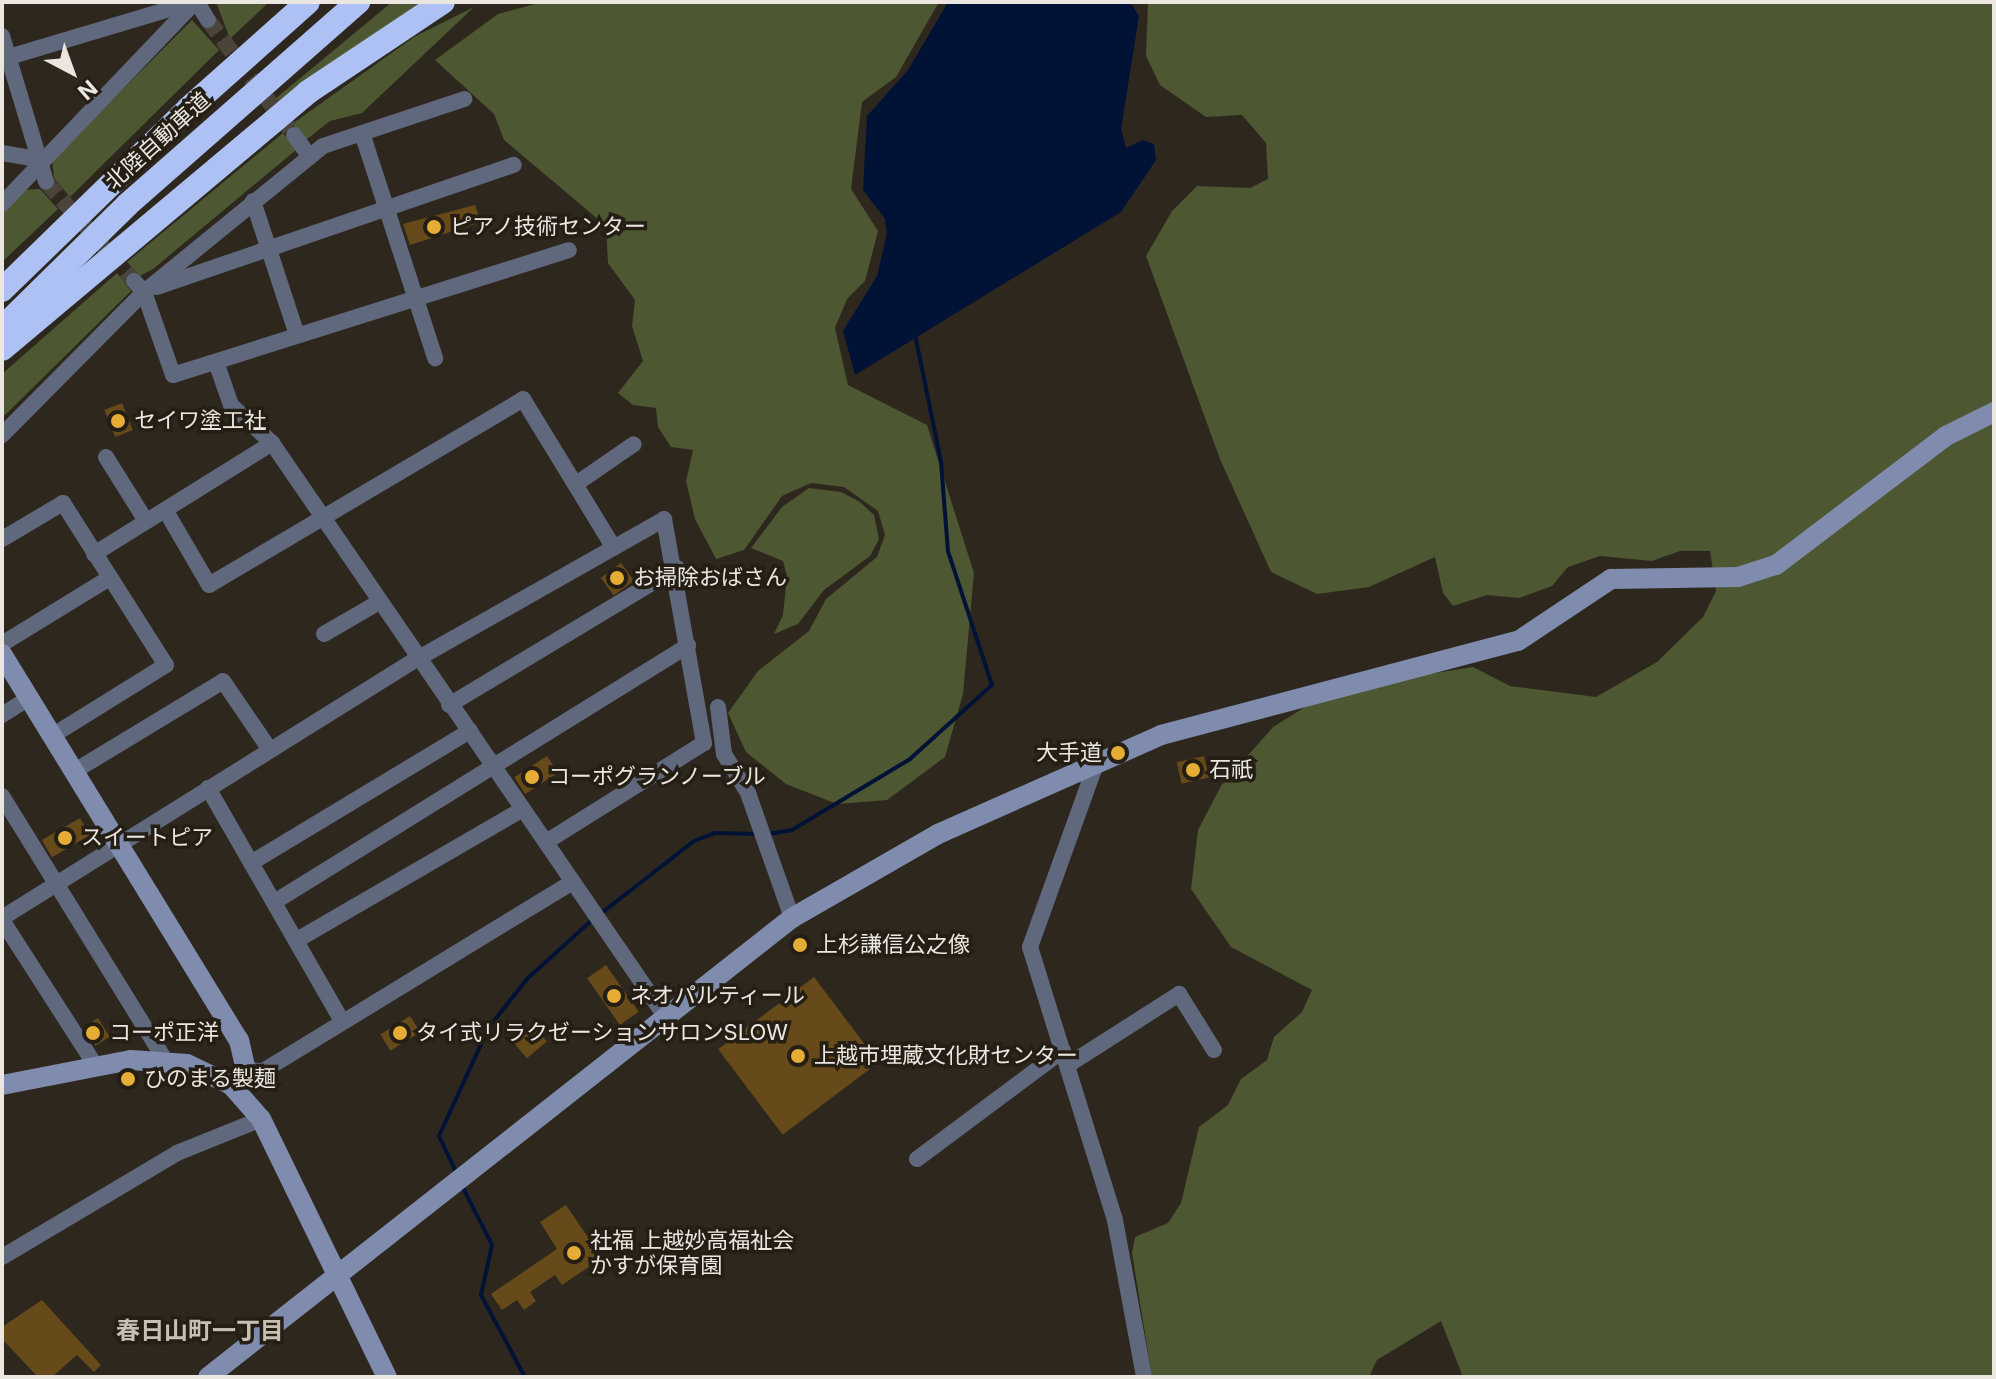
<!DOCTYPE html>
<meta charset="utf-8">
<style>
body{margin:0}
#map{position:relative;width:1996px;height:1379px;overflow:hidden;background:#2e271e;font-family:Inter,"Noto Sans JP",sans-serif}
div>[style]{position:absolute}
.green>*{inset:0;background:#4d5731}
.water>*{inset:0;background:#001236}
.stream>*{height:4px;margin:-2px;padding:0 2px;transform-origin:2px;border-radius:2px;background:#001236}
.building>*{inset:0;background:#674a19;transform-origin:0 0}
.street-tunnel>*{height:16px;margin-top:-8px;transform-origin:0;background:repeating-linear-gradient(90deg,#4a443b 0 16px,transparent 0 24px)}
.street>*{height:16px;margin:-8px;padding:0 8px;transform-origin:8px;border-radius:8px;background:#60687d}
.secondary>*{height:20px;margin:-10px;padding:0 10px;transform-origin:10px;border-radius:10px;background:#7f8cad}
.highway>*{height:24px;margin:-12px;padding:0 12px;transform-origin:12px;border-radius:12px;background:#adc1f4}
.dots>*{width:22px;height:22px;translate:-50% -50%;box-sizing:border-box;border:4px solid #241e15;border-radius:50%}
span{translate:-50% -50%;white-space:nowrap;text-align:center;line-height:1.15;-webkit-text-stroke:7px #241e15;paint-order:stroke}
.street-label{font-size:22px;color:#ebe7e0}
.poi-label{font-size:22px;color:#ebe7e0}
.left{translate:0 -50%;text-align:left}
.right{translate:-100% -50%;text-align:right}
.neighbourhood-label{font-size:24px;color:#c7bfb3;font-weight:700}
.frame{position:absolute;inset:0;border:4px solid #ebe7e0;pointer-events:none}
.north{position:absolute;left:32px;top:32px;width:80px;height:80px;-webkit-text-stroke:6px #241e15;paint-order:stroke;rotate:139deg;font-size:22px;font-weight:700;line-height:32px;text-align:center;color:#ebe7e0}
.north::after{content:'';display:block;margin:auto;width:28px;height:36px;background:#ebe7e0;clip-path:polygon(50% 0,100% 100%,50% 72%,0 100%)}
</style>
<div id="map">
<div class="green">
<i style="clip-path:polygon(216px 2px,269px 2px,230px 39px)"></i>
<i style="clip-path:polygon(392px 2px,426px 2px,279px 104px,275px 99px)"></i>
<i style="clip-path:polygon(543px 2px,939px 2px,896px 77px,862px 102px,851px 189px,878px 231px,865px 281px,847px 299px,835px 328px,848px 385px,927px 425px,974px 573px,963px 694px,945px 757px,887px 800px,837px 804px,786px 784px,746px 752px,728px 713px,758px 671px,809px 631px,826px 599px,877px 557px,885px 535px,878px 511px,844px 487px,811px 483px,782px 496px,744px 550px,716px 559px,695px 519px,686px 481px,693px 450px,671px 447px,658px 427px,656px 408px,633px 405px,618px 393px,643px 361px,632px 326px,635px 300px,608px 263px,606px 226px,504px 140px,494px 114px,435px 60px,498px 14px)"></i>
<i style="clip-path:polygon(1148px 2px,1994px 2px,1992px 1377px,1463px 1377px,1441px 1321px,1377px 1360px,1369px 1377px,1152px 1377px,1132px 1253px,1135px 1237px,1168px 1223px,1181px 1203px,1199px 1127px,1228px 1105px,1241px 1079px,1267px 1060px,1274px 1037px,1302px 1012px,1312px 990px,1231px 947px,1191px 889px,1198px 830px,1221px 786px,1273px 727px,1308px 705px,1410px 677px,1473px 667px,1510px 686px,1596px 697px,1657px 662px,1703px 617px,1716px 591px,1710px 551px,1680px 551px,1652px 561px,1600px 556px,1568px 567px,1552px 586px,1519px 598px,1487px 595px,1453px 606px,1443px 593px,1435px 557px,1369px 587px,1317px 594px,1271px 572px,1220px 459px,1146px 256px,1172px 211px,1197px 186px,1250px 188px,1268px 179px,1266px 143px,1242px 115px,1206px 117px,1160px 85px,1146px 56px)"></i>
<i style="clip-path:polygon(474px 7px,362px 113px,330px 121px,306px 140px,292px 124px,414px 37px)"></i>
<i style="clip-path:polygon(192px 20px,219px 50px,70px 197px,54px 178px,52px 160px)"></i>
<i style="clip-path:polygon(283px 133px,296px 150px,153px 269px,140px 276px,127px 262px)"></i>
<i style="clip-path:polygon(40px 189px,58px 209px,2px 262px,2px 206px,19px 190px)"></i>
<i style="clip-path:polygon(117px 273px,131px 291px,2px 418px,2px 374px)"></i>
<i style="clip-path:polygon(809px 488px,841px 492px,860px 502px,874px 515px,879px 539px,870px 556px,824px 590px,798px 624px,774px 634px,783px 615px,787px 576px,783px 561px,751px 548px,782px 507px)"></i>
</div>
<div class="water">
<i style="clip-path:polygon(948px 2px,1130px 2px,1139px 16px,1121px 129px,1126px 148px,1143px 140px,1154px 144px,1156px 160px,1121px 212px,855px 375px,843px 331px,877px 276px,887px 233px,885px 219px,863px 190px,867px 116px,908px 70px)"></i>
</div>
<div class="stream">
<i style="left:768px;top:834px;width:24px;rotate:-9deg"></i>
<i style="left:792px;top:830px;width:138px;rotate:-31deg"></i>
<i style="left:910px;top:759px;width:110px;rotate:-42.1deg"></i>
<i style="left:992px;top:685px;width:141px;rotate:-108.2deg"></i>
<i style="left:948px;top:551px;width:89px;rotate:-94.5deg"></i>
<i style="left:941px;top:462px;width:131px;rotate:-101.5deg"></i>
<i style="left:599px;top:915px;width:120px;rotate:-37.9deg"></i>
<i style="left:694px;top:841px;width:22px;rotate:-21deg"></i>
<i style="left:715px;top:833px;width:45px;rotate:1.3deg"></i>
<i style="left:457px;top:1174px;width:42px;rotate:-115.3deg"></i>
<i style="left:439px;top:1136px;width:120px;rotate:-65.4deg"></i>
<i style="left:489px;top:1027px;width:61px;rotate:-51.6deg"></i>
<i style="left:527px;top:979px;width:88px;rotate:-42.2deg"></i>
<i style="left:462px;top:1186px;width:66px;rotate:63deg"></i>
<i style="left:492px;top:1245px;width:51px;rotate:102.4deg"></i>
<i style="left:481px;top:1295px;width:93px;rotate:61.8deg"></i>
</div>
<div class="building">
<i style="clip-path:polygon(475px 205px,481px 222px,410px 245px,403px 224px)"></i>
<i style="left:122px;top:403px;width:29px;height:19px;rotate:68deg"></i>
<i style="left:621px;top:563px;width:22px;height:25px;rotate:54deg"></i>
<i style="left:547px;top:756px;width:20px;height:39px;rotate:57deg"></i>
<i style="left:1204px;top:756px;width:22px;height:28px;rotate:77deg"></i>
<i style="left:80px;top:818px;width:20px;height:44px;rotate:60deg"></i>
<i style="left:606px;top:965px;width:57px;height:23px;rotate:55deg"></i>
<i style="left:814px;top:977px;width:107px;height:120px;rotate:53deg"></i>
<i style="left:410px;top:1016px;width:19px;height:35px;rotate:58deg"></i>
<i style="left:98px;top:1018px;width:22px;height:17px;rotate:58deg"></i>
<i style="left:532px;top:1024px;width:23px;height:26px;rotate:50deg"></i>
<i style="clip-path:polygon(566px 1205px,602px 1258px,562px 1285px,555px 1275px,530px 1292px,536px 1301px,524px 1310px,517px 1300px,502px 1310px,491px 1294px,557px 1249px,540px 1222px)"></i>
<i style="clip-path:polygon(42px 1300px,101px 1365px,94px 1372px,77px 1355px,52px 1377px,38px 1377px,2px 1339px,2px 1327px)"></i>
</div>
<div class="street-tunnel">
<i style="left:208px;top:20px;width:144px;rotate:53.2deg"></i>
<i style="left:46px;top:182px;width:132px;rotate:48.4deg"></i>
</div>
<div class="street">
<i style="left:197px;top:2px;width:21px;rotate:59deg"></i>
<i style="left:2px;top:36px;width:152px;rotate:73.2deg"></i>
<i style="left:2px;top:59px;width:199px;rotate:-16.6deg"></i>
<i style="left:362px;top:133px;width:237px;rotate:72deg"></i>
<i style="left:294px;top:135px;width:27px;rotate:54deg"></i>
<i style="left:2px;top:153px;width:42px;rotate:9.7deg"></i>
<i style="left:253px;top:201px;width:141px;rotate:71.8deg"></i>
<i style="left:2px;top:204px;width:279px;rotate:-46.3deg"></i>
<i style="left:134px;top:281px;width:15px;rotate:48deg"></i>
<i style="left:144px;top:292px;width:88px;rotate:70.7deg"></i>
<i style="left:173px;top:375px;width:415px;rotate:-17.5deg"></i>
<i style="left:157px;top:287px;width:377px;rotate:-18.9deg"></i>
<i style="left:216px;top:362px;width:46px;rotate:70.8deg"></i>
<i style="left:231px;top:405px;width:56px;rotate:42.8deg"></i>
<i style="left:272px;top:443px;width:698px;rotate:55.56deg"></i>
<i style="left:2px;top:435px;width:202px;rotate:-45.2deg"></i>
<i style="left:144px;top:292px;width:231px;rotate:-39.2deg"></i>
<i style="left:323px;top:146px;width:149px;rotate:-18.4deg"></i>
<i style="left:106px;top:457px;width:75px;rotate:58deg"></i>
<i style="left:576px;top:484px;width:70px;rotate:-34.6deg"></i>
<i style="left:167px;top:513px;width:83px;rotate:59.7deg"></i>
<i style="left:209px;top:585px;width:365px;rotate:-30.6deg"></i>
<i style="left:523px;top:399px;width:171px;rotate:58.6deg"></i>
<i style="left:2px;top:539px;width:71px;rotate:-30.5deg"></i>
<i style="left:63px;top:503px;width:192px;rotate:57.6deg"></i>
<i style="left:166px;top:665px;width:134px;rotate:148.1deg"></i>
<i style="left:94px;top:554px;width:210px;rotate:-31.9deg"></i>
<i style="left:324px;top:634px;width:64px;rotate:-30.2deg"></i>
<i style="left:2px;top:644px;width:122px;rotate:-31.6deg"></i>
<i style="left:449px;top:705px;width:266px;rotate:-31deg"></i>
<i style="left:718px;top:707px;width:47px;rotate:82.7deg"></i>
<i style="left:724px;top:754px;width:46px;rotate:58.4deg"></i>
<i style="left:748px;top:793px;width:133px;rotate:70.6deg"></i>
<i style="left:2px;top:715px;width:32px;rotate:-32deg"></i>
<i style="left:1097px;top:761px;width:198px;rotate:109.8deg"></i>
<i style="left:1030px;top:947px;width:286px;rotate:72.7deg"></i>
<i style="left:1115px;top:1220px;width:160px;rotate:79.5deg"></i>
<i style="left:73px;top:772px;width:175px;rotate:-31.2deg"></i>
<i style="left:223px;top:681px;width:83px;rotate:55.7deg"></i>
<i style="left:208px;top:788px;width:267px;rotate:60.1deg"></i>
<i style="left:2px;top:796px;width:310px;rotate:58.3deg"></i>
<i style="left:251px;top:863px;width:256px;rotate:-31.1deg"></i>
<i style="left:276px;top:901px;width:485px;rotate:-31.8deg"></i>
<i style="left:2px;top:918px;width:489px;rotate:-32deg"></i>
<i style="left:417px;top:659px;width:284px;rotate:-29.5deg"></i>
<i style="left:664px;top:519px;width:228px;rotate:79.9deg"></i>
<i style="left:704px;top:743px;width:186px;rotate:147.9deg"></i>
<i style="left:2px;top:920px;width:172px;rotate:57.3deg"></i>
<i style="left:297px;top:940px;width:261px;rotate:-30.1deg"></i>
<i style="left:1068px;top:1065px;width:132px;rotate:-32.6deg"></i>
<i style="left:1179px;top:994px;width:66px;rotate:58deg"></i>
<i style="left:246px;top:1070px;width:17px;rotate:3deg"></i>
<i style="left:263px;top:1071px;width:363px;rotate:-31.4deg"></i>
<i style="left:917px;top:1159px;width:182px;rotate:-36.7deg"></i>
<i style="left:2px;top:1257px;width:204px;rotate:-30.7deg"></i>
<i style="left:177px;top:1153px;width:91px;rotate:-22deg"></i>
</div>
<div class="secondary">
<i style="left:2px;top:654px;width:453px;rotate:58.5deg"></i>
<i style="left:239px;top:1040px;width:31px;rotate:77deg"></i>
<i style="left:246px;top:1070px;width:21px;rotate:135deg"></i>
<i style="left:2px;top:1085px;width:131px;rotate:-11deg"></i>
<i style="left:131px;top:1060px;width:56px;rotate:4.1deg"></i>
<i style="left:187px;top:1064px;width:49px;rotate:25.5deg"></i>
<i style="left:231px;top:1085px;width:45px;rotate:48.6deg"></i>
<i style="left:261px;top:1119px;width:287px;rotate:64deg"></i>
<i style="left:208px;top:1377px;width:743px;rotate:-38.17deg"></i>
<i style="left:792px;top:918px;width:168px;rotate:-29.9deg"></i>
<i style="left:938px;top:834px;width:244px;rotate:-23.9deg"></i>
<i style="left:1161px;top:735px;width:369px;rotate:-14.8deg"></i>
<i style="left:1518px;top:641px;width:112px;rotate:-33.7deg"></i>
<i style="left:1611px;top:579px;width:127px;rotate:-0.9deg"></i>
<i style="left:1738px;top:577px;width:40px;rotate:-18deg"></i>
<i style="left:1776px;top:565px;width:213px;rotate:-37.2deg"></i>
<i style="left:1946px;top:436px;width:54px;rotate:-26.6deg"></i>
</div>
<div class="highway">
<i style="left:2px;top:290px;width:261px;rotate:-44.2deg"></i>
<i style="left:189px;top:108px;width:159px;rotate:-41.7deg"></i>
<i style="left:2px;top:328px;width:175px;rotate:-44.5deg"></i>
<i style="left:127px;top:205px;width:308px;rotate:-41.3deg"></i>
<i style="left:2px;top:349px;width:400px;rotate:-40deg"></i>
<i style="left:308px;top:92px;width:162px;rotate:-33.7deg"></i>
</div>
<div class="dots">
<i style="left:434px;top:227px;background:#e5ad35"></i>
<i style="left:118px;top:421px;background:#e5ad35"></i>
<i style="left:617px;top:578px;background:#e5ad35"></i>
<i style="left:1118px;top:753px;background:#e5ad35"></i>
<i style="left:1193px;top:770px;background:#e5ad35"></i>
<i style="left:532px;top:777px;background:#e5ad35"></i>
<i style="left:65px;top:838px;background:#e5ad35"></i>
<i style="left:800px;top:945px;background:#e5ad35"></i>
<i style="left:614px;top:996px;background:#e5ad35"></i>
<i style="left:93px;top:1033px;background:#e5ad35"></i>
<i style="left:400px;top:1033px;background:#e5ad35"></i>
<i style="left:798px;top:1056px;background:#e5ad35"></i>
<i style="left:128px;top:1079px;background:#e5ad35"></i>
<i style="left:574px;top:1253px;background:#e5ad35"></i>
</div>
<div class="street-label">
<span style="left:158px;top:141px;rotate:-42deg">北陸自動車道</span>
</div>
<div class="poi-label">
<span class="left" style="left:450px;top:227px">ピアノ技術センター</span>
<span class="left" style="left:134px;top:421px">セイワ塗工社</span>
<span class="left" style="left:633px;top:578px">お掃除おばさん</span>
<span class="right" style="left:1102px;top:753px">大手道</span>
<span class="left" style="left:1209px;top:770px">石祇</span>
<span class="left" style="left:548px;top:777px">コーポグランノーブル</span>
<span class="left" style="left:81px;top:838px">スイートピア</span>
<span class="left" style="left:816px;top:945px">上杉謙信公之像</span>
<span class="left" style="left:630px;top:996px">ネオパルティール</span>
<span class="left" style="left:109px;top:1033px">コーポ正洋</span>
<span class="left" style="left:416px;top:1033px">タイ式リラクゼーションサロンSLOW</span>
<span class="left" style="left:814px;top:1056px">上越市埋蔵文化財センター</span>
<span class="left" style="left:144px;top:1079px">ひのまる製麺</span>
<span class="left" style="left:590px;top:1253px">社福 上越妙高福祉会<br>かすが保育園</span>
</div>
<div class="neighbourhood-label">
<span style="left:200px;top:1331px">春日山町一丁目</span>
</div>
<div class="frame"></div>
<div class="north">N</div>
</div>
